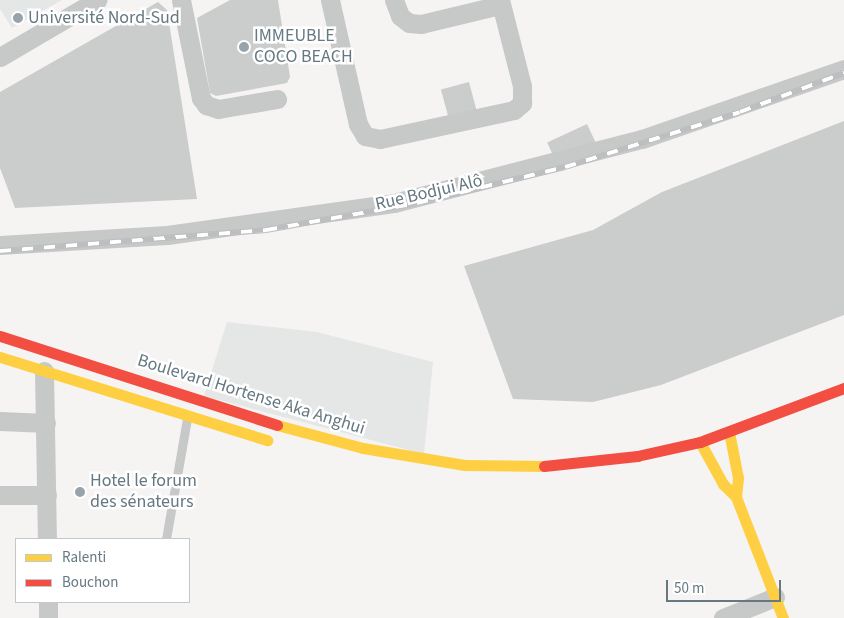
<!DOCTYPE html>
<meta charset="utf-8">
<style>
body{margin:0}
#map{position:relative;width:844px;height:618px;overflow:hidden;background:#f5f4f3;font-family:"Source Sans 3",sans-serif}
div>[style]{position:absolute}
.built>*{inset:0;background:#e5e6e6}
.building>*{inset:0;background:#cbcccc;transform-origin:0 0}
.lane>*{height:9px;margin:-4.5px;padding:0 4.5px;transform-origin:4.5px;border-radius:4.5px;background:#c7c8c8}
.street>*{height:19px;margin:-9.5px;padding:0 9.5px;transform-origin:9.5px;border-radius:9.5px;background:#c7c8c8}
.slow>*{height:11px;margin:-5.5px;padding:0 5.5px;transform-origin:5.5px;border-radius:5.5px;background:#ffcf43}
.jam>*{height:11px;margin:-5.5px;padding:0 5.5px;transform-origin:5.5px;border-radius:5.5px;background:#f24e42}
.rail>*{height:5.5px;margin-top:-2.75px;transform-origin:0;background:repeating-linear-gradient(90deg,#fff 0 11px,#bdbec0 0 22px);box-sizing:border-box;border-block:1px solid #bdbec0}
.dots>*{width:14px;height:14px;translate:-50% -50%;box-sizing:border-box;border:2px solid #fff;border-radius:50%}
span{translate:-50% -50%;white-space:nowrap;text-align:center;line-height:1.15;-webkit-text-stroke:5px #fff;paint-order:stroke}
.poi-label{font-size:18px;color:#667882}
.left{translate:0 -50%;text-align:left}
.street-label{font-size:18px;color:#667882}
.legend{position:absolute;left:15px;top:538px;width:175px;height:65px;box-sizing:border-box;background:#fff;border:1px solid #c2c9cd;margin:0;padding:6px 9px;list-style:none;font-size:15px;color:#667882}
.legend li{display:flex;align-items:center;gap:10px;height:25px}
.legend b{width:25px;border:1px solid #c2c9cd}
.scale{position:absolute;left:666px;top:580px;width:115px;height:22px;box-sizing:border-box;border:2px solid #667882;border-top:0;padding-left:6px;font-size:15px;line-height:18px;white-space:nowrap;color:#667882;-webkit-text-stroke:4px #fff;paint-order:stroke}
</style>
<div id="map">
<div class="built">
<i style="clip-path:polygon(0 0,62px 0,12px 28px,0 9px)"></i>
<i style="clip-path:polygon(227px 322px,317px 332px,433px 362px,424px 454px,204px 396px)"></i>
</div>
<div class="building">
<i style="clip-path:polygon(230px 0,278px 0,290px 77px,287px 83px,216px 96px,210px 93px,197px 18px)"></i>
<i style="clip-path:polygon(158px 2px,167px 10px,197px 199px,15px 208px,0 168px,0 92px)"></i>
<i style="left:469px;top:82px;width:31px;height:29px;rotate:75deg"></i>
<i style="clip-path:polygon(844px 121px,844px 315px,661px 385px,593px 402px,513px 399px,464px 266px,593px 230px,662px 192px)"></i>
<i style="left:587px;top:124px;width:23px;height:44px;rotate:65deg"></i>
</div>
<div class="lane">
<i style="left:166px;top:539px;width:122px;rotate:-80.1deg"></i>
</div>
<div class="street">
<i style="left:181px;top:0;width:100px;rotate:78.5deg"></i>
<i style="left:201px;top:98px;width:9px;rotate:54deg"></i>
<i style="left:206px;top:105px;width:13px;rotate:18deg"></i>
<i style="left:218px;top:109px;width:60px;rotate:-9.6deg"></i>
<i style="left:330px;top:0;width:127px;rotate:77.3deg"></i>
<i style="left:358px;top:124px;width:14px;rotate:60deg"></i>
<i style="left:365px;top:136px;width:15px;rotate:11deg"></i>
<i style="left:380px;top:139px;width:137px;rotate:-12.2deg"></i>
<i style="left:514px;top:110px;width:11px;rotate:-41deg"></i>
<i style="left:522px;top:103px;width:17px;rotate:-90deg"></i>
<i style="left:522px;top:86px;width:89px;rotate:-104.3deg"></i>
<i style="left:394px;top:0;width:17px;rotate:69deg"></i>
<i style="left:400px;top:16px;width:11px;rotate:38deg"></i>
<i style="left:409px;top:23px;width:12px;rotate:5deg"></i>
<i style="left:421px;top:24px;width:81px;rotate:-13.5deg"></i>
<i style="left:0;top:57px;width:113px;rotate:-30.4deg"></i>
<i style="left:0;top:245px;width:167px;rotate:-3.4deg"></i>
<i style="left:167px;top:235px;width:229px;rotate:-8deg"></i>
<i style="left:394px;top:203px;width:256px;rotate:-14.5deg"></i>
<i style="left:642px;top:139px;width:214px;rotate:-19.1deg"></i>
<i style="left:44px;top:371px;width:168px;rotate:89deg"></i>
<i style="left:0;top:421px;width:46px;rotate:2.5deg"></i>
<i style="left:0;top:495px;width:47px"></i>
<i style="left:48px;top:602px;width:16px;rotate:90deg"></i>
<i style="left:723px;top:618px;width:56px;rotate:-22deg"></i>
</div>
<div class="slow">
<i style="left:0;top:357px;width:280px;rotate:17.3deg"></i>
<i style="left:277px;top:425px;width:89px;rotate:15deg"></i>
<i style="left:363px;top:448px;width:103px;rotate:9.5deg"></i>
<i style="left:465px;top:465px;width:79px;rotate:0.7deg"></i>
<i style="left:729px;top:432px;width:47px;rotate:78.9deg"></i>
<i style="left:738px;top:478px;width:19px;rotate:96deg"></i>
<i style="left:700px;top:442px;width:48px;rotate:61.3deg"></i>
<i style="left:723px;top:484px;width:18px;rotate:45deg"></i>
<i style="left:736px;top:497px;width:130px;rotate:68.8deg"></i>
</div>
<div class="jam">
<i style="left:0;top:336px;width:291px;rotate:17.8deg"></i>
<i style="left:544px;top:466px;width:94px;rotate:-6.1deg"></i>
<i style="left:637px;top:456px;width:65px;rotate:-12.5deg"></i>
<i style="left:700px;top:442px;width:154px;rotate:-20.6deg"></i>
</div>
<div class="rail">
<i style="left:0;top:251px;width:267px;rotate:-4.5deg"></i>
<i style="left:266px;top:230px;width:153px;rotate:-10.1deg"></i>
<i style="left:417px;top:203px;width:152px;rotate:-13.7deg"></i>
<i style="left:565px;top:167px;width:183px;rotate:-17.4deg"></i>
<i style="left:740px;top:112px;width:111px;rotate:-20.6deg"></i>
</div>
<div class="dots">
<i style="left:18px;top:18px;background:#98a3aa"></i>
<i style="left:244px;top:47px;background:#98a3aa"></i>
<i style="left:80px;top:492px;background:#98a3aa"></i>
</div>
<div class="poi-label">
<span class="left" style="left:28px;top:18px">Université Nord-Sud</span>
<span class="left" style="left:254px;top:47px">IMMEUBLE<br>COCO BEACH</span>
<span class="left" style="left:90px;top:492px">Hotel le forum<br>des sénateurs</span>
</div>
<div class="street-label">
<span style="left:429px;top:193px;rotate:-13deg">Rue Bodjui Alô</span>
<span style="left:251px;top:395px;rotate:17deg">Boulevard Hortense Aka Anghui</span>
</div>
<ul class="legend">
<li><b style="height:6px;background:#ffcf43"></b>Ralenti</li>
<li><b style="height:6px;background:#f24e42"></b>Bouchon</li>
</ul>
<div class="scale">50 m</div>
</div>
